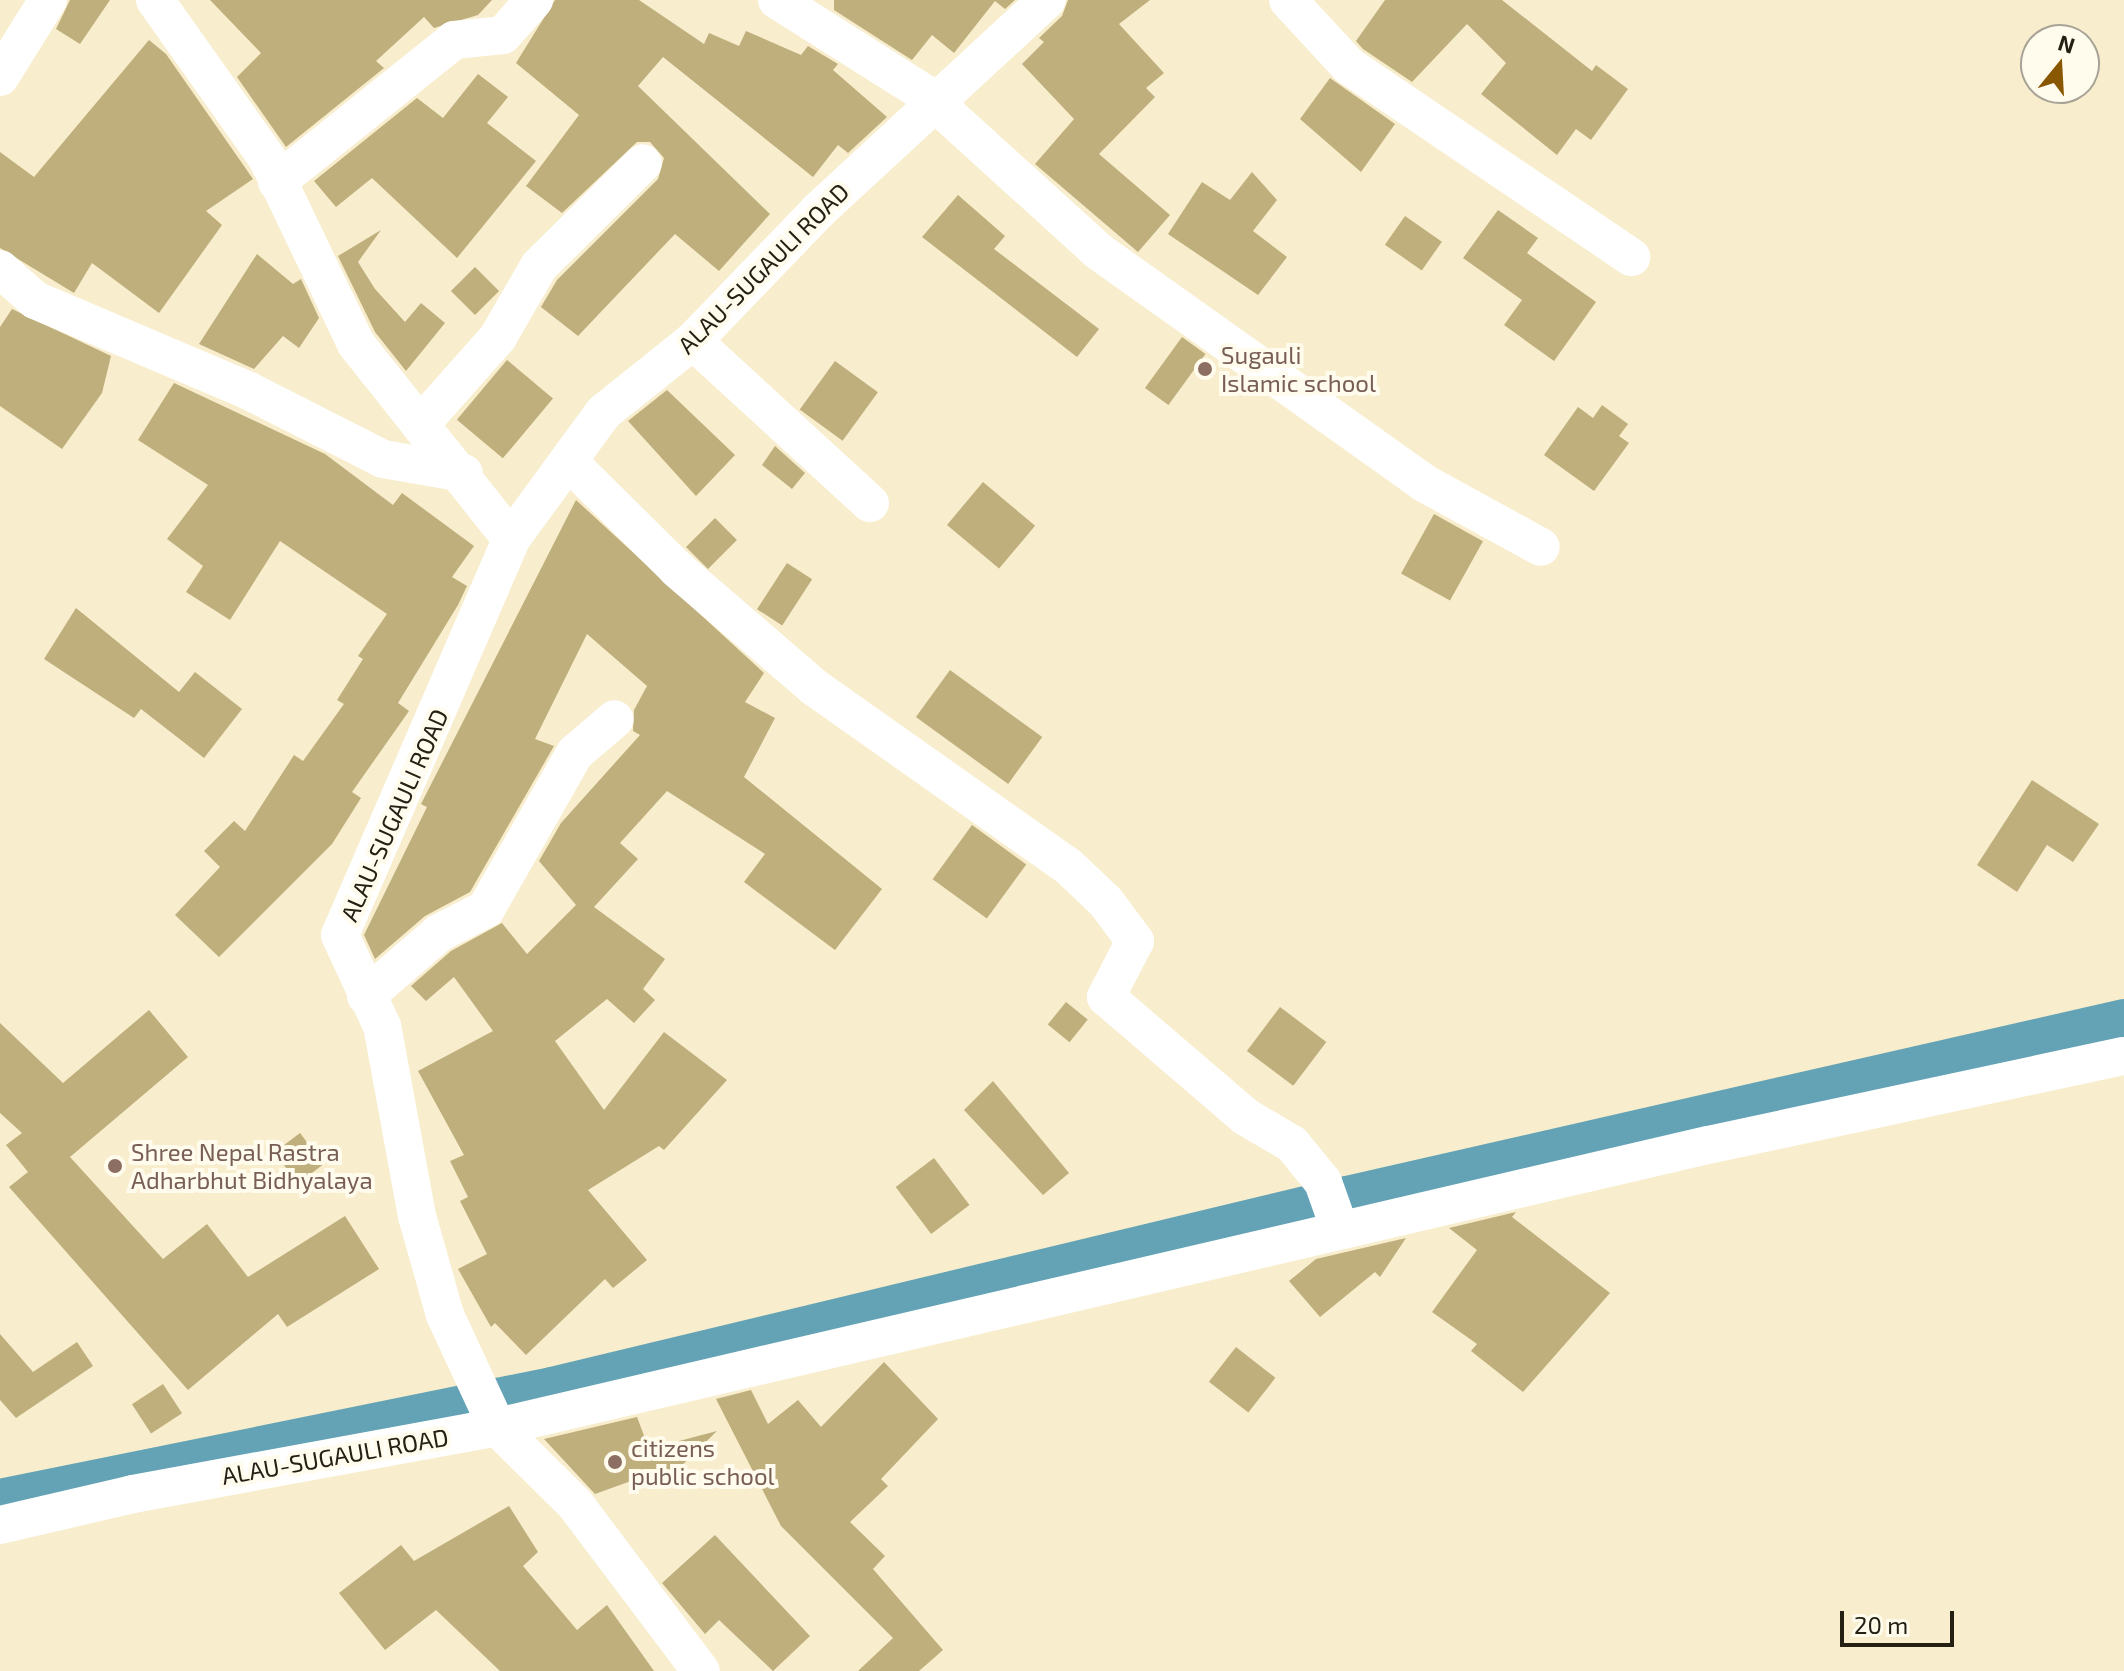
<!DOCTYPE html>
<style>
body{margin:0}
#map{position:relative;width:2124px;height:1671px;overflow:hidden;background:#f8edcc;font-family:"Exo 2",sans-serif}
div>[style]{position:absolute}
.canal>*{height:40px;margin:-20px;padding:0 20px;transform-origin:20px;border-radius:20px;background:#63a3b5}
.building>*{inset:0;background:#bfaf7c;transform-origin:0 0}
.minor>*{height:38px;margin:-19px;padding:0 19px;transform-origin:19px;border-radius:19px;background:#fff}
.dots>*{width:22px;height:22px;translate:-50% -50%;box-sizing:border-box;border:4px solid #fffbed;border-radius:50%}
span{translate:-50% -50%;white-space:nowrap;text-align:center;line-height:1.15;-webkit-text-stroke:8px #fffbed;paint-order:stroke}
.street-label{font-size:24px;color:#242014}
.education-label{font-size:24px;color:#785e54}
.left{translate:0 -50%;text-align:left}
.north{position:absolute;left:2020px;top:24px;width:80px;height:80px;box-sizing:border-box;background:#fffbed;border:2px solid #a7a396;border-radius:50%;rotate:18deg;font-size:22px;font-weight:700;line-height:32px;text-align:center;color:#242014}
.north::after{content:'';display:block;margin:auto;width:28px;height:36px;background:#895700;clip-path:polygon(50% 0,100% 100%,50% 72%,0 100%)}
.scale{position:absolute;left:1840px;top:1611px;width:114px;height:36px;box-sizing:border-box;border:4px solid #242014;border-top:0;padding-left:10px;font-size:24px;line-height:28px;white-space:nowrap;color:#242014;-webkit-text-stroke:6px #fffbed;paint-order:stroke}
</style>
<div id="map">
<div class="canal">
<i style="left:0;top:1499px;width:563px;rotate:-11.47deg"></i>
<i style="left:552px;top:1387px;width:818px;rotate:-13.51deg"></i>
<i style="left:1347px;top:1196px;width:797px;rotate:-12.83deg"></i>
</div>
<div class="building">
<i style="clip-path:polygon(70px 0,110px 0,80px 44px,56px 29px)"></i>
<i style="clip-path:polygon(210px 0,492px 0,478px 15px,434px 28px,424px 17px,376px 61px,384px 68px,286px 147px,237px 77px,261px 53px)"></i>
<i style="clip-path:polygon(555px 0,639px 0,704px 44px,709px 33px,739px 46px,746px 31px,801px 55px,808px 46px,838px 64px,833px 70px,887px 117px,848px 153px,838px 145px,813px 177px,663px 57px,638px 86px,770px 214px,719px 271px,675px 234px,578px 336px,541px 307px,557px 280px,658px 179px,664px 158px,650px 142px,637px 142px,562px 213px,526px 186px,579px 115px,516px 63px)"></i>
<i style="clip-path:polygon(834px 0,1015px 0,1005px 9px,995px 1px,954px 53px,932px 35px,912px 60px,834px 10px)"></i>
<i style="clip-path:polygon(1068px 0,1150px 0,1119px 24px,1164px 73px,1146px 88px,1155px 97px,1099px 154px,1170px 215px,1138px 252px,1035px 164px,1074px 119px,1022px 64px,1044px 42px,1039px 38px,1062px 16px)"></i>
<i style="clip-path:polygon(1385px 0,1502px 0,1592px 71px,1596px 65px,1628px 89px,1591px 140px,1576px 129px,1557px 155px,1481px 94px,1506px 63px,1467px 24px,1412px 82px,1363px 49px,1356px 41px)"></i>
<i style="clip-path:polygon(149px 40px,166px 54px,253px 179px,206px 211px,222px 225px,159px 313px,92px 263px,74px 293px,0 248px,0 152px,34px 177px)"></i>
<i style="clip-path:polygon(478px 74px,508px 97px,487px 123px,536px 161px,457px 258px,372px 178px,336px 207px,314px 181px,417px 98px,443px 118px)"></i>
<i style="clip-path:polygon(1330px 78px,1395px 124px,1361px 172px,1300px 119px)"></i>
<i style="clip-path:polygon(1252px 172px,1277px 200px,1253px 231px,1287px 257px,1258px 295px,1168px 234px,1202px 182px,1230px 200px)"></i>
<i style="clip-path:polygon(958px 195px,1005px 236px,994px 249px,1099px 329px,1077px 357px,922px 237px)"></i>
<i style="clip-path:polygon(1498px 210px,1538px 238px,1527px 253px,1596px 302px,1554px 361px,1504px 325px,1522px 300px,1463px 258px)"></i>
<i style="left:1405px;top:216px;width:45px;height:35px;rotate:35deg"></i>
<i style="clip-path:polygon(381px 230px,358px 262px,375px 289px,405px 322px,421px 303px,445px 323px,406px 371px,375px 332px,338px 256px)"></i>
<i style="clip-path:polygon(257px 254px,293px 284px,301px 279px,319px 318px,299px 348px,283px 336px,254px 369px,199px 344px)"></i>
<i style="left:475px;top:267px;width:34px;height:34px;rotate:45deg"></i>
<i style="clip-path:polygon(12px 309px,111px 356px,102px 393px,62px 449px,0 406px,0 327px)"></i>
<i style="left:1182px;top:337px;width:29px;height:63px;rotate:36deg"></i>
<i style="left:507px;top:360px;width:60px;height:78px;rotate:40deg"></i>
<i style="left:835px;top:361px;width:53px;height:60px;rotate:36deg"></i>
<i style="clip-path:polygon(174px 383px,325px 454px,393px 505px,402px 493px,474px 546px,452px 577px,467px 586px,458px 605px,398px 703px,409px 711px,352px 792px,361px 798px,332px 844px,219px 957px,175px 915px,220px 867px,204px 851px,234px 821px,245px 831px,294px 755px,303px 761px,344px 704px,337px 700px,363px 659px,358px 656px,387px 614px,280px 541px,230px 620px,186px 592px,203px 566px,167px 539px,208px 485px,138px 440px)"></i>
<i style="clip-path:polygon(667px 390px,735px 455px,696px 496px,628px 421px)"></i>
<i style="clip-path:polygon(1602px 405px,1628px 424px,1619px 436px,1629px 443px,1594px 491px,1544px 455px,1578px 407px,1593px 418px)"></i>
<i style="clip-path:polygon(775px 446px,805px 473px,792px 489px,762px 465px)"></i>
<i style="left:983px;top:482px;width:68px;height:56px;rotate:40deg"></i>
<i style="clip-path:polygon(576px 500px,764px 673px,745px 702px,775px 718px,744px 777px,882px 889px,835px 950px,744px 882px,765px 854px,667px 791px,620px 843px,638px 859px,594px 907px,665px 959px,643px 989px,655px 1000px,634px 1023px,607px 999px,555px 1041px,604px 1110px,664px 1032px,727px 1080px,664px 1150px,659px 1146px,588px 1190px,647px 1260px,613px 1288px,605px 1279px,526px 1355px,495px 1323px,491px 1327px,458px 1269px,487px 1254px,460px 1201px,468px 1197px,450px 1161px,464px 1155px,418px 1071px,493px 1031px,454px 977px,426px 1001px,411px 986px,451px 951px,502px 923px,527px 954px,576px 905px,539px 861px,561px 823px,640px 735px,633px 731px,634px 710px,647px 686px,587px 634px,535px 739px,554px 746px,470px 892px,425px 916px,375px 959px,364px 935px,427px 807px,421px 804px)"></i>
<i style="left:1434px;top:514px;width:56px;height:68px;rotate:29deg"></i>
<i style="left:715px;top:518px;width:31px;height:41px;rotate:45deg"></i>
<i style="left:787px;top:563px;width:30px;height:55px;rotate:33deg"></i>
<i style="clip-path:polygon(76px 608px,179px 692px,195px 672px,242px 709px,204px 758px,141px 709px,134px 718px,44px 659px)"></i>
<i style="left:950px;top:670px;width:114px;height:58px;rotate:36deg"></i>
<i style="clip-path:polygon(2032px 780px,2099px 824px,2073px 862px,2047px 845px,2017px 892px,1977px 865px)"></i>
<i style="left:972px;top:825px;width:67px;height:67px;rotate:36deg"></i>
<i style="left:1066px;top:1002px;width:28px;height:29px;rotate:39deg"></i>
<i style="left:1280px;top:1007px;width:58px;height:55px;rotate:37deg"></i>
<i style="clip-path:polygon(149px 1010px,188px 1057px,70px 1157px,163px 1259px,207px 1224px,248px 1277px,345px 1216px,379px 1269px,287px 1327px,278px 1314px,188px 1390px,9px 1187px,28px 1172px,6px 1145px,22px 1133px,0 1113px,0 1023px,63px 1083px)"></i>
<i style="clip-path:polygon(993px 1081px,1069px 1173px,1043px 1195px,964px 1110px)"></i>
<i style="left:300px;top:1133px;width:39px;height:32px;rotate:53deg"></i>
<i style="left:934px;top:1158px;width:59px;height:48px;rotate:53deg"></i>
<i style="clip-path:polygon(1516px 1212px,1512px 1217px,1610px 1293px,1523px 1392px,1471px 1351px,1477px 1344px,1432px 1312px,1477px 1250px,1449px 1228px)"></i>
<i style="clip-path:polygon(1406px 1238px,1380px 1277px,1375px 1272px,1320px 1317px,1289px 1281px,1316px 1259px)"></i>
<i style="clip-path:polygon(0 1334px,33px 1372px,77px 1342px,93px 1366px,16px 1418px,0 1400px)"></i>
<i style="left:1236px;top:1347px;width:50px;height:44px;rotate:38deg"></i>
<i style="clip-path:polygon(884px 1362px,938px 1419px,881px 1479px,888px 1486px,850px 1522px,885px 1556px,873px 1569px,943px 1650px,919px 1671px,858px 1671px,893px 1638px,781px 1526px,716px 1399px,751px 1390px,768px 1424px,798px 1400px,821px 1427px)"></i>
<i style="left:163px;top:1384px;width:35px;height:37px;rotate:57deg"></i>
<i style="clip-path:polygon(637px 1417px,649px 1449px,717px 1431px,666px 1481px,656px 1472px,595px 1494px,544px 1439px)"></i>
<i style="clip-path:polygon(509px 1506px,538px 1552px,523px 1566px,577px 1630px,607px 1605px,654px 1671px,500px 1671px,436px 1610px,385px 1650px,339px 1593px,401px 1545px,414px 1561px)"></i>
<i style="clip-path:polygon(715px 1535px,810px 1636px,773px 1671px,719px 1620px,705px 1634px,662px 1583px)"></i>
</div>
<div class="minor">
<i style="left:155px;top:0;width:194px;rotate:54.7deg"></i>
<i style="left:267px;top:158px;width:206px;rotate:64.4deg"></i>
<i style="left:356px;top:344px;width:249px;rotate:51.5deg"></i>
<i style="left:777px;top:0;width:174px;rotate:32.3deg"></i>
<i style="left:924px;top:93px;width:235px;rotate:42.2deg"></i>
<i style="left:1098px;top:251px;width:400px;rotate:35.4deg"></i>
<i style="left:1424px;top:483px;width:133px;rotate:28.7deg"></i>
<i style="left:1288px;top:0;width:90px;rotate:47.3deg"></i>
<i style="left:1349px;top:66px;width:341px;rotate:34.1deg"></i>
<i style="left:0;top:77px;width:91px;rotate:-58.1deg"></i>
<i style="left:277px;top:182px;width:227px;rotate:-38.7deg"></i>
<i style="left:454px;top:40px;width:49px;rotate:-5.8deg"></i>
<i style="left:503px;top:35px;width:47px;rotate:-48.5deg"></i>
<i style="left:0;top:269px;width:47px;rotate:41.5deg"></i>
<i style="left:35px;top:300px;width:233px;rotate:23deg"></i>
<i style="left:249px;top:391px;width:150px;rotate:26.9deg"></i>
<i style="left:383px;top:459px;width:82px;rotate:9.8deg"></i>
<i style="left:693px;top:341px;width:240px;rotate:42.5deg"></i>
<i style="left:420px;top:425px;width:118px;rotate:-48.4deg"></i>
<i style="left:498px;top:337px;width:82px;rotate:-60deg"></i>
<i style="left:539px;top:266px;width:146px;rotate:-44.7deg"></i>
<i style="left:568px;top:461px;width:153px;rotate:44.7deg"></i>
<i style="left:677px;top:569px;width:181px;rotate:40.7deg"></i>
<i style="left:814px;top:687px;width:311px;rotate:35.2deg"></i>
<i style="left:1068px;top:866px;width:52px;rotate:43.5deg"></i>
<i style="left:1106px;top:902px;width:49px;rotate:53.4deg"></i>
<i style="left:1135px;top:941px;width:63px;rotate:117.4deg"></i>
<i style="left:1106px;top:997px;width:184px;rotate:40.6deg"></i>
<i style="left:1246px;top:1117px;width:53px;rotate:30.4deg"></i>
<i style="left:1292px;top:1144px;width:49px;rotate:50.8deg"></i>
<i style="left:1323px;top:1182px;width:51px;rotate:70.5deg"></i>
<i style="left:366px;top:996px;width:96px;rotate:-40.8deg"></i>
<i style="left:439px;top:933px;width:53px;rotate:-27.1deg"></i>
<i style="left:486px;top:909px;width:180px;rotate:-60.3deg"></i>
<i style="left:575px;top:753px;width:52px;rotate:-40.4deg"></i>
<i style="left:497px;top:1427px;width:1243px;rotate:-13.11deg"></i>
<i style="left:1708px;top:1145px;width:425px;rotate:-12.1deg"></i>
<i style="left:497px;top:1427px;width:110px;rotate:44.6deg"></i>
<i style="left:575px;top:1504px;width:209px;rotate:53deg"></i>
<i style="left:0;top:1525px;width:137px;rotate:-13.1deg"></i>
<i style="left:133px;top:1494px;width:370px;rotate:-10.4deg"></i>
<i style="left:497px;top:1427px;width:123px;rotate:-114.9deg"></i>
<i style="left:445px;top:1315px;width:103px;rotate:-105.8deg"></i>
<i style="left:417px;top:1216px;width:193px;rotate:-100.4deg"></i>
<i style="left:382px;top:1026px;width:100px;rotate:-114.8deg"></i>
<i style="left:340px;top:935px;width:431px;rotate:-66.6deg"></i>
<i style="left:511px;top:539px;width:157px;rotate:-53.8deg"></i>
<i style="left:604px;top:412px;width:114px;rotate:-38.6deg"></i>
<i style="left:693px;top:341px;width:180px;rotate:-46.1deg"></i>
<i style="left:818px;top:211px;width:311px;rotate:-42.7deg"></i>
</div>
<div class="dots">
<i style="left:1205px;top:369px;background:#8d6e63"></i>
<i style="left:115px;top:1166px;background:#8d6e63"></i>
<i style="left:615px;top:1462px;background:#8d6e63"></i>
</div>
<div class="street-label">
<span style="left:763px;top:268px;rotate:-45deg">ALAU-SUGAULI ROAD</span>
<span style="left:394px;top:815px;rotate:-66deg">ALAU-SUGAULI ROAD</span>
<span style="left:335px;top:1456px;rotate:-10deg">ALAU-SUGAULI ROAD</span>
</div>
<div class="education-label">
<span class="left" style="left:1221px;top:369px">Sugauli<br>Islamic school</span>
<span class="left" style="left:131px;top:1166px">Shree Nepal Rastra<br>Adharbhut Bidhyalaya</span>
<span class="left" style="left:631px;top:1462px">citizens<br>public school</span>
</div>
<div class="north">N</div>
<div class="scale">20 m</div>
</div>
